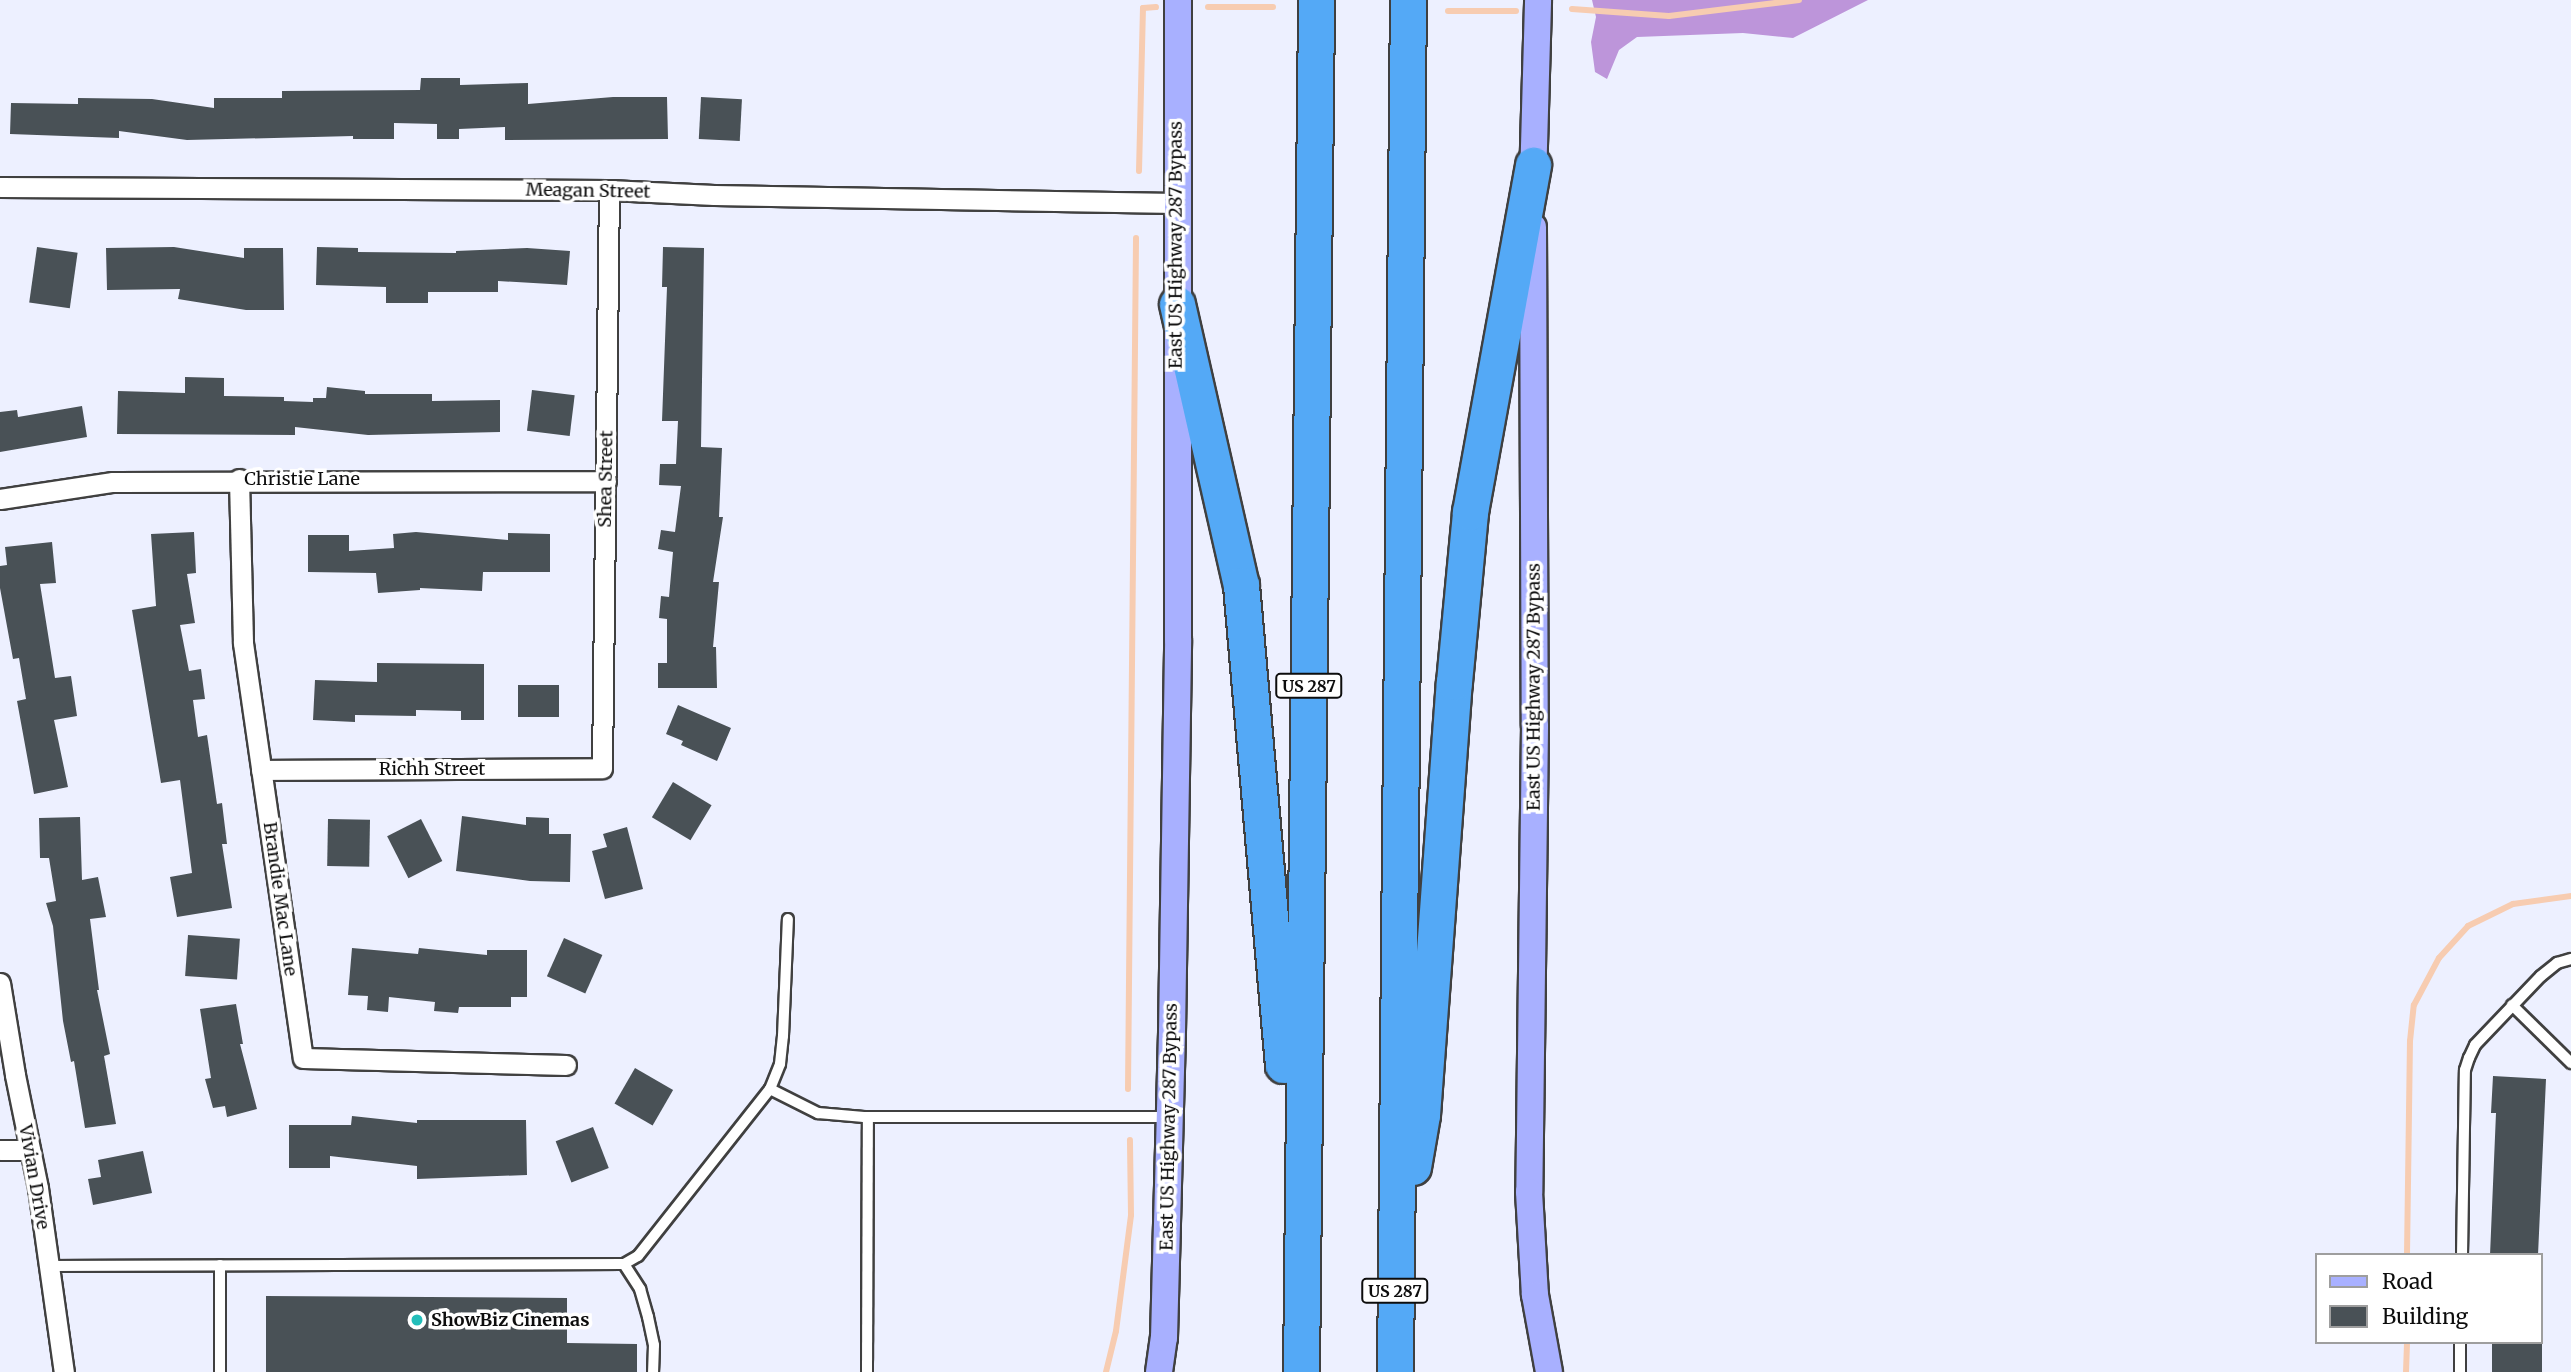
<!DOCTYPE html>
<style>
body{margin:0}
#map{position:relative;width:2571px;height:1372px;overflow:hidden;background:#edf0ff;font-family:Merriweather,serif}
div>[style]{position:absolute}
.forest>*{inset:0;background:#bd95da}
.stream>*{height:6px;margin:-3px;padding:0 3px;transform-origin:3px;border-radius:3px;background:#f7ccb1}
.building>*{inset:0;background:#495156;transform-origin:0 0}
.roads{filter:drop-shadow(2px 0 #404040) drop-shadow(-2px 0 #404040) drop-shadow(0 2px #404040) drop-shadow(0 -2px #404040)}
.lane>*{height:10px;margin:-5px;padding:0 5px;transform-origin:5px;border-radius:5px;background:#fff}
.street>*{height:19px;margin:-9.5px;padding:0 9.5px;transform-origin:9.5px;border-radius:9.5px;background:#fff}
.secondary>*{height:26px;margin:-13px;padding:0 13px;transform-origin:13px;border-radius:13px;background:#a8b0ff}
.highway>*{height:35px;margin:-17.5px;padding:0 17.5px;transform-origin:17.5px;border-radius:17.5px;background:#54a9f6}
.dots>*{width:19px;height:19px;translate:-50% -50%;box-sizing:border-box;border:4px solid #fff;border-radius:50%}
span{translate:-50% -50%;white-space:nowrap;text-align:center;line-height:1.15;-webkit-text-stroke:7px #fff;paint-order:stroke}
.shield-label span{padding:2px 5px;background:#fff;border:2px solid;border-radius:5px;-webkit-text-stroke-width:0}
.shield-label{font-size:16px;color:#0d0d0d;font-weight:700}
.street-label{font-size:18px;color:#0d0d0d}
.poi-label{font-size:18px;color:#0d0d0d;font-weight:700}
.left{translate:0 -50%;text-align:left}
.legend{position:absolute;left:2315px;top:1253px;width:228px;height:91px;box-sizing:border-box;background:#fff;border:2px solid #9e9e9e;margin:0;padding:9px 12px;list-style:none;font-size:21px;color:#0d0d0d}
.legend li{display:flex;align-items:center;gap:14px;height:35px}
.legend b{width:35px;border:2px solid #9e9e9e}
</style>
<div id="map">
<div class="forest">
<i style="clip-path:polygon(1592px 0,1868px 0,1793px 38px,1743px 33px,1637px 37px,1619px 50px,1607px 79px,1595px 72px,1591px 42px,1596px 17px)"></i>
</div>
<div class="stream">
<i style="left:1208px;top:7px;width:65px"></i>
<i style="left:1572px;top:9px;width:97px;rotate:4.1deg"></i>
<i style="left:1669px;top:16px;width:131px;rotate:-7deg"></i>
<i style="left:1448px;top:11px;width:68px"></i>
<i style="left:1139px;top:171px;width:163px;rotate:-88.6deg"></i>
<i style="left:1143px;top:8px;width:13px;rotate:-4deg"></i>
<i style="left:1128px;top:1089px;width:851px;rotate:-89.46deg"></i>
<i style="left:2407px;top:1255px;width:214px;rotate:-89.2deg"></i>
<i style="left:2410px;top:1041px;width:36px;rotate:-84deg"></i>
<i style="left:2414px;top:1005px;width:53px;rotate:-62deg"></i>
<i style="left:2439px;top:958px;width:43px;rotate:-47.8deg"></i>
<i style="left:2468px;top:926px;width:50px;rotate:-26.1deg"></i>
<i style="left:2513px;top:904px;width:59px;rotate:-7.9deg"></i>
<i style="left:1106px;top:1372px;width:42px;rotate:-76.3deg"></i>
<i style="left:1116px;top:1331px;width:117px;rotate:-82.6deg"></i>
<i style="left:1131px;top:1215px;width:75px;rotate:-90.8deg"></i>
<i style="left:2406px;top:1372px;width:30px;rotate:-88deg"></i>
</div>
<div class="building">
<i style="clip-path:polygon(421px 78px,460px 78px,460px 85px,528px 83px,528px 104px,613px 97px,667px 97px,668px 139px,505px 140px,505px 127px,459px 129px,459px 139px,437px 139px,437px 124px,394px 123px,394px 139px,353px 139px,353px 136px,187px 140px,119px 131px,119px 138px,10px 134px,11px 103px,78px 104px,78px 98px,152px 99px,214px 108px,214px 98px,282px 98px,282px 91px,420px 90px)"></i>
<i style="left:701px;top:97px;width:41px;height:42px;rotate:3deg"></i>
<i style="left:37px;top:247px;width:41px;height:56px;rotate:8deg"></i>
<i style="clip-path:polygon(174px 247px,244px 258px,244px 248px,283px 248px,284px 310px,246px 310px,178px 299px,180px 289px,107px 290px,106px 248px)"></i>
<i style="clip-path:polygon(317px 247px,358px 248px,358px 252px,456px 253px,456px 251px,527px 248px,570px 251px,567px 285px,498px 281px,498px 292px,428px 292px,428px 303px,386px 303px,386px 287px,316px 285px)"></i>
<i style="clip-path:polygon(663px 247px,704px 248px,701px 447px,722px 448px,719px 517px,723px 517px,713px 582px,719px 582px,713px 647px,716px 647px,717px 688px,658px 688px,658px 663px,667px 663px,667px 619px,659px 618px,661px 596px,669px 597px,673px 552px,658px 549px,661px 530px,675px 532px,681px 486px,659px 485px,660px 464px,676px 464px,678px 421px,662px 421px,667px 287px,662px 287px)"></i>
<i style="clip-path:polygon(185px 377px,224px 378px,224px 396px,284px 397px,284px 401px,313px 402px,313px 398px,326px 398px,327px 387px,365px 391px,365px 394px,432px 394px,432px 401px,500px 400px,500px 432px,368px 435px,295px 427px,295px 435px,117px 434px,118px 391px,185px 393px)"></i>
<i style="left:532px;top:390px;width:43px;height:41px;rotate:7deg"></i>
<i style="clip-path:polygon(82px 406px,87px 437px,0 452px,0 412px,17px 410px,18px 417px)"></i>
<i style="clip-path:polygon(194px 532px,196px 573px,187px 574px,195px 623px,180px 625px,189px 671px,201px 669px,205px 699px,193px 700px,198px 737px,207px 735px,217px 804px,222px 803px,227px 844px,222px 844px,232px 908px,177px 917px,170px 877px,192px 873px,180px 780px,161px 783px,132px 610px,156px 606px,151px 534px)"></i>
<i style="clip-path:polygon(416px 532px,508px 540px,508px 533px,550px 534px,550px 572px,483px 572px,482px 591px,420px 588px,420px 590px,378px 593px,376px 573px,308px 572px,308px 535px,349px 535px,349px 551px,394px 548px,393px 534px)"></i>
<i style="clip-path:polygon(52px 542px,56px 583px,40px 584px,55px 678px,71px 676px,77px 716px,54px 720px,68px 787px,34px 794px,17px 701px,26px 699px,19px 658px,13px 659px,0 588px,0 566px,7px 565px,5px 547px)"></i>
<i style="clip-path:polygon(377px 663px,484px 664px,484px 720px,461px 720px,461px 711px,416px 710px,416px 716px,355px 715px,355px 722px,313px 720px,315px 680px,377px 682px)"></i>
<i style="left:518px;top:685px;width:41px;height:32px"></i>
<i style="clip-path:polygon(678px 705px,731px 728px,717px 761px,681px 745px,683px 741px,666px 734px)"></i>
<i style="left:673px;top:782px;width:45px;height:41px;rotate:31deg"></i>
<i style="clip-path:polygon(462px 816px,526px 825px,526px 817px,549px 818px,549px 834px,571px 834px,570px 882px,530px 881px,456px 871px)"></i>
<i style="clip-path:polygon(80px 817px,82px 880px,98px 877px,106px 917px,90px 919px,99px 990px,97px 990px,110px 1054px,104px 1056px,116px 1124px,85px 1128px,74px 1061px,71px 1062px,63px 1021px,53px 926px,46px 903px,56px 901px,49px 858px,40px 858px,39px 818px)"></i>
<i style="left:328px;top:819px;width:42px;height:47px;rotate:1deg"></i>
<i style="left:421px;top:819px;width:47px;height:38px;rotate:63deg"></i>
<i style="clip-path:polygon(627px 827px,643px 889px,605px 899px,592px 851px,607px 847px,603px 834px)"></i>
<i style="left:188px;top:935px;width:52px;height:41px;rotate:4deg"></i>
<i style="left:564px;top:938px;width:42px;height:42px;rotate:24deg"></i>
<i style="clip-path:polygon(352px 948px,418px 954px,419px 948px,487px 955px,487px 950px,527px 950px,527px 997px,511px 997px,511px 1007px,459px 1007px,458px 1013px,434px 1011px,435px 1002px,389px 997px,388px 1012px,367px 1010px,368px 996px,348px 995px)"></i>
<i style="clip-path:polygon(236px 1004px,243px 1044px,240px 1044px,257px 1109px,227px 1117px,225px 1106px,213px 1108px,205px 1079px,211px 1078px,200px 1009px)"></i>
<i style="left:635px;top:1068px;width:44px;height:41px;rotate:30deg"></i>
<i style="clip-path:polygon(2493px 1076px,2546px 1079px,2538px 1255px,2490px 1255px,2496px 1113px,2491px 1113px)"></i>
<i style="clip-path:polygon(352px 1116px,417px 1123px,417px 1120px,526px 1120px,527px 1175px,417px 1179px,417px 1166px,330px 1156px,330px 1168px,289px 1168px,289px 1125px,351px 1125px)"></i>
<i style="left:593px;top:1127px;width:44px;height:40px;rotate:69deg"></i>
<i style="clip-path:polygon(143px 1151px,152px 1193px,93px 1205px,88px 1179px,101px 1177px,98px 1160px)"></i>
<i style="clip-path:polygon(266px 1296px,567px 1298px,567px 1343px,637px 1344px,637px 1372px,266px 1372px)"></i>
<i style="left:2492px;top:1342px;width:50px;height:30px"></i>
</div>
<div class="roads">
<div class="lane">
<i style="left:2512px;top:1005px;width:83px;rotate:44.5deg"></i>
<i style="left:770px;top:1089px;width:27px;rotate:-68deg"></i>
<i style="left:780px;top:1064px;width:28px;rotate:-84deg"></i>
<i style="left:783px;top:1036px;width:117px;rotate:-87.6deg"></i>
<i style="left:2462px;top:1255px;width:185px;rotate:-89.1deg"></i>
<i style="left:2465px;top:1070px;width:13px;rotate:-72deg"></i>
<i style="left:2469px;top:1058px;width:14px;rotate:-65deg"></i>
<i style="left:2475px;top:1045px;width:95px;rotate:-46.3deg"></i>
<i style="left:2541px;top:976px;width:21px;rotate:-39deg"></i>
<i style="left:2557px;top:963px;width:15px;rotate:-16deg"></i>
<i style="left:624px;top:1264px;width:30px;rotate:57deg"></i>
<i style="left:640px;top:1289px;width:29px;rotate:74deg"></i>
<i style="left:648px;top:1317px;width:29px;rotate:78deg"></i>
<i style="left:654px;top:1345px;width:27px;rotate:92deg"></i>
<i style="left:49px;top:1266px;width:575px;rotate:-0.2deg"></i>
<i style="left:624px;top:1264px;width:16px;rotate:-30deg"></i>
<i style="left:638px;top:1256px;width:213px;rotate:-51.7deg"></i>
<i style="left:770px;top:1089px;width:54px;rotate:26.6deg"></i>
<i style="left:818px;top:1113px;width:46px;rotate:5deg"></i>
<i style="left:864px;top:1117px;width:305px"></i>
<i style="left:220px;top:1372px;width:107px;rotate:-90deg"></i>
<i style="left:867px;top:1372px;width:255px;rotate:-89.8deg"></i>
<i style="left:2460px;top:1372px;width:30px;rotate:-90deg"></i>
</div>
<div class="street">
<i style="left:0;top:187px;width:609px;rotate:0.28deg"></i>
<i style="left:609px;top:190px;width:105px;rotate:2.7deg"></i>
<i style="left:714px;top:195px;width:462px;rotate:1deg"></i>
<i style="left:239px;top:479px;width:164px;rotate:88.6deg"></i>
<i style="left:243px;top:643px;width:419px;rotate:81.8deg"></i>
<i style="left:303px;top:1058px;width:263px;rotate:1.5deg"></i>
<i style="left:0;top:499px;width:114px;rotate:-8.6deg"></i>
<i style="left:113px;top:482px;width:493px;rotate:-0.1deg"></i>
<i style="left:261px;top:770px;width:341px;rotate:-0.3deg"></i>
<i style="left:602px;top:768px;width:578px;rotate:-89.31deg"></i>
<i style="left:0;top:983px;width:93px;rotate:80.7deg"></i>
<i style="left:15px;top:1075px;width:115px;rotate:78.5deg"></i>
<i style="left:38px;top:1188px;width:186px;rotate:82deg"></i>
<i style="left:0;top:1150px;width:30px"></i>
</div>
<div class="secondary">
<i style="left:1533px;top:182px;width:182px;rotate:-88.4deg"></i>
<i style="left:1533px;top:227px;width:499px;rotate:89.8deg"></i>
<i style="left:1535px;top:726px;width:466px;rotate:90.7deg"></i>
<i style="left:1529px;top:1192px;width:103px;rotate:86.7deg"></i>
<i style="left:1535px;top:1295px;width:78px;rotate:79.7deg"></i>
<i style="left:1159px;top:1372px;width:34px;rotate:-82deg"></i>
<i style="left:1164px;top:1338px;width:306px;rotate:-88.5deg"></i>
<i style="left:1172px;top:1032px;width:392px;rotate:-89.1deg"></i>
<i style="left:1178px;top:640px;width:640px;rotate:-90deg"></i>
</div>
<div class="highway">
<i style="left:1177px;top:304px;width:288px;rotate:77.2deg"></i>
<i style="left:1241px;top:585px;width:482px;rotate:85deg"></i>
<i style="left:1413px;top:1167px;width:53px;rotate:-80.2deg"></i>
<i style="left:1422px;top:1115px;width:434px;rotate:-85.8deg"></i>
<i style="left:1454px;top:682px;width:171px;rotate:-84.6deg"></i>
<i style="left:1470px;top:512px;width:353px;rotate:-79.7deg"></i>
<i style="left:1301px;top:1372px;width:1372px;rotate:-89.37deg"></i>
<i style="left:1395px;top:1372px;width:1372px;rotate:-89.46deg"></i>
</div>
</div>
<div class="dots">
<i style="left:417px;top:1320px;background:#23beba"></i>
</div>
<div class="shield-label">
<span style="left:1309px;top:686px">US 287</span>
<span style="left:1395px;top:1291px">US 287</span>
</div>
<div class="street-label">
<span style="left:588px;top:191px;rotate:1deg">Meagan Street</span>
<span style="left:1176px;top:245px;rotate:-90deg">East US Highway 287 Bypass</span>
<span style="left:302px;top:479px">Christie Lane</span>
<span style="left:606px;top:479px;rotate:-89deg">Shea Street</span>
<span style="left:1534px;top:687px;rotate:-90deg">East US Highway 287 Bypass</span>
<span style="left:432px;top:769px">Richh Street</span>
<span style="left:280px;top:899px;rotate:82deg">Brandie Mac Lane</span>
<span style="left:1169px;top:1127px;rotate:-89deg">East US Highway 287 Bypass</span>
<span style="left:34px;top:1177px;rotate:80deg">Vivian Drive</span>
</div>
<div class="poi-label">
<span class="left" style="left:431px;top:1320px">ShowBiz Cinemas</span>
</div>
<ul class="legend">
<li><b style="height:9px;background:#a8b0ff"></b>Road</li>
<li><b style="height:19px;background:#495156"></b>Building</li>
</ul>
</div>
